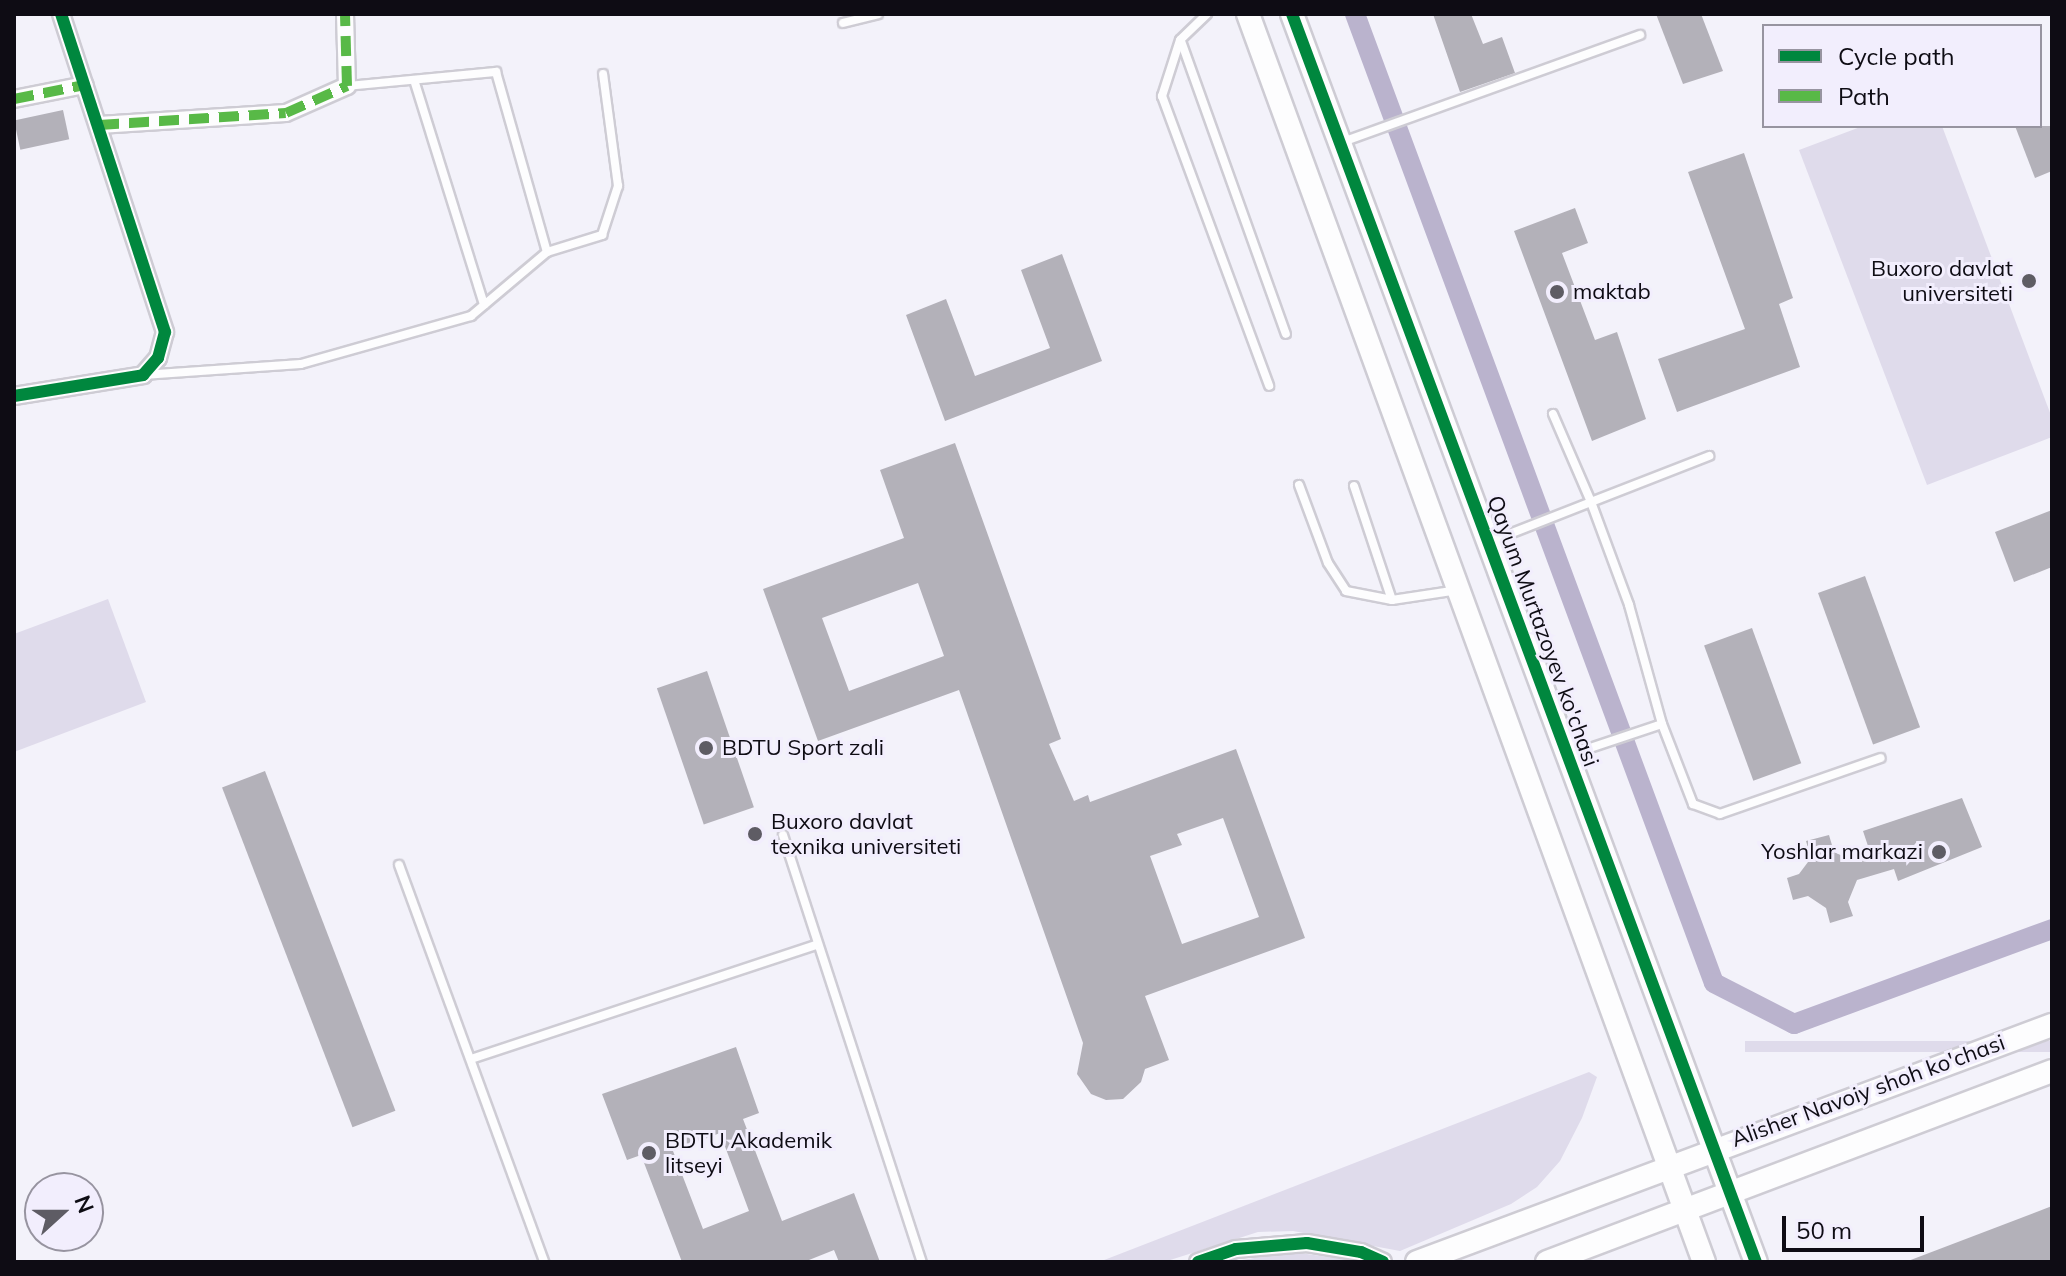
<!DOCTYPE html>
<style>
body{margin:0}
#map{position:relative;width:2066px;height:1276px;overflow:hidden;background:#f3f2fa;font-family:Mulish,sans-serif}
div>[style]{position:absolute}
.green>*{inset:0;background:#dfdbeb;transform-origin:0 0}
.canal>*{height:20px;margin:-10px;padding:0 10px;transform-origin:10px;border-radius:10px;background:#bab3cd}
.building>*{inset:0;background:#b3b1b9;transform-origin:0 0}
.roads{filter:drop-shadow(2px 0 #ceccd4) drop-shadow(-2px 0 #ceccd4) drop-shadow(0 2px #ceccd4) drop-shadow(0 -2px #ceccd4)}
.lane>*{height:8px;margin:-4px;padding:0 4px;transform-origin:4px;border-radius:4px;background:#fdfdfe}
.street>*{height:16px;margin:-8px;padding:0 8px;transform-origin:8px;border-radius:8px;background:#fdfdfe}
.secondary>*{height:22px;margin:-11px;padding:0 11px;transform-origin:11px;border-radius:11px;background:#fdfdfe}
.quiet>*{height:10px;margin-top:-5px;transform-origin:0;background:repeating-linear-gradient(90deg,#58b947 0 20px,transparent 0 30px)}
.cycleway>*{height:12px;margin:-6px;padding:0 6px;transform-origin:6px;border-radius:6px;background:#00873e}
.dots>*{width:22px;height:22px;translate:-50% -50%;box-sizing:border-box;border:4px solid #f2eefd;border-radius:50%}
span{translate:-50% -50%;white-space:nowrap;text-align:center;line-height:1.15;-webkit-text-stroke:6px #f2eefd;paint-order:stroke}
.poi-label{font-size:22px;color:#0e0c14}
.right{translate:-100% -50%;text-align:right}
.left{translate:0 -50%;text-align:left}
.street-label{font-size:22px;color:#0e0c14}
.frame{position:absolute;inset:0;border:16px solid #0e0c14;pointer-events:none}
.legend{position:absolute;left:1762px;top:24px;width:280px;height:104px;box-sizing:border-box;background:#f2eefd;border:2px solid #9794a0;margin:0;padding:10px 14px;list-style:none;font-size:24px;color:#0e0c14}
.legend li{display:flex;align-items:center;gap:16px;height:40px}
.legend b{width:40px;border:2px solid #9794a0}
.north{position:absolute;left:24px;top:1172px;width:80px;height:80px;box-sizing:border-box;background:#f2eefd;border:2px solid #9794a0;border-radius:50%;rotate:69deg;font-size:22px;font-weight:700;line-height:32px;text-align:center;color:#0e0c14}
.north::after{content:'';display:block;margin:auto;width:28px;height:36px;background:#5e5c64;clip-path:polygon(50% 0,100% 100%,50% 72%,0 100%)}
.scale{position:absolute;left:1782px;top:1216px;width:142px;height:36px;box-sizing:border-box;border:4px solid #0e0c14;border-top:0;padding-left:10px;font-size:24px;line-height:28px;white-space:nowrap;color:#0e0c14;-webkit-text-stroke:6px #f2eefd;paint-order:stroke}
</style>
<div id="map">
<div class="green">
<i style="clip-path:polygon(1863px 126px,1942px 126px,2052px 418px,2052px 437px,1927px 485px,1799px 150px)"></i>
<i style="clip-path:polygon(108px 599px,146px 702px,14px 752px,14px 634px)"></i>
<i style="left:2052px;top:1041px;width:11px;height:307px;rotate:90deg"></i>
<i style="clip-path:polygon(1589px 1072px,1597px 1077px,1582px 1118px,1560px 1161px,1537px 1187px,1511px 1204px,1400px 1251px,1293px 1231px,1258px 1232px,1164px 1262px,1099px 1262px)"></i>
<i style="clip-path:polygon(1292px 1252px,1336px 1258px,1362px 1262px,1229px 1262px)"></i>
</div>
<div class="canal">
<i style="left:1355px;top:14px;width:1033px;rotate:69.67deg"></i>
<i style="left:1714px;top:983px;width:90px;rotate:27.1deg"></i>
<i style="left:1794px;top:1024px;width:275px;rotate:-20.2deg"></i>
</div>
<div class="building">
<i style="clip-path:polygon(1433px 14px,1471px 14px,1483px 44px,1502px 37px,1515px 73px,1460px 92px)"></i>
<i style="clip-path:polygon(1656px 14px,1701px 14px,1723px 71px,1683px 84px)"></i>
<i style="left:63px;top:110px;width:30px;height:50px;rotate:78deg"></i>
<i style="clip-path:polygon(2015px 126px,2052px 126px,2052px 171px,2035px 178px)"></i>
<i style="clip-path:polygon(1744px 153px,1793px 298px,1779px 304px,1800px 367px,1677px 412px,1658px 359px,1745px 329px,1688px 172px)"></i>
<i style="clip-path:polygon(1575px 208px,1588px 243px,1562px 253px,1595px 340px,1617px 332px,1646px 419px,1592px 441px,1514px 231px)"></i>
<i style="clip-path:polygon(1062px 254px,1102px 361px,945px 421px,906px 315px,946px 299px,975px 376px,1050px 348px,1021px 270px)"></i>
<i style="clip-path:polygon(evenodd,955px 443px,1061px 739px,1049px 744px,1074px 801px,1088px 795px,1090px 802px,1236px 749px,1305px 938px,1145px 996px,1169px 1060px,1145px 1069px,1141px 1082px,1123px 1099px,1106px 1100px,1091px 1094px,1077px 1074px,1083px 1043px,959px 690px,818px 741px,763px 589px,904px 538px,880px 470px,955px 443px,918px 583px,944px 656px,849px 691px,822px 618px,918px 583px,955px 443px,1223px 818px,1259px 917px,1182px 944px,1150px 856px,1182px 845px,1177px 834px,1223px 818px)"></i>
<i style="clip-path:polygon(2052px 510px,2052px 567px,2014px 582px,1995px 532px)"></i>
<i style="left:1865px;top:576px;width:161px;height:50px;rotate:70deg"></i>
<i style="left:1752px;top:628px;width:144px;height:51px;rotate:70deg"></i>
<i style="left:707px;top:671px;width:144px;height:53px;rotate:71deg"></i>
<i style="left:265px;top:771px;width:364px;height:46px;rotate:69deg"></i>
<i style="clip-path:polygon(1962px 798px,1982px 847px,1898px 881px,1894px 869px,1857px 880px,1848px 902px,1853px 916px,1830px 923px,1826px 908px,1808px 896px,1793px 900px,1787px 878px,1799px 874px,1811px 858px,1806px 841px,1829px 835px,1834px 852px,1849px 859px,1871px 855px,1863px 831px)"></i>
<i style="clip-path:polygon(evenodd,736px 1047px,759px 1113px,743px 1119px,782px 1221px,854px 1193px,880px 1262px,839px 1262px,834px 1250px,804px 1262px,682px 1262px,641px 1155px,627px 1160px,602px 1094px,736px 1047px,720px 1133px,749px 1211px,703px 1229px,673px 1151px,720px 1133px)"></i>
<i style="clip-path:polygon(2052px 1206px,2052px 1262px,1909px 1262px,1908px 1261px)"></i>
</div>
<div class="roads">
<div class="lane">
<i style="left:1207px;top:14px;width:37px;rotate:136deg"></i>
<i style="left:1180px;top:40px;width:59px;rotate:107.8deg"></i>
<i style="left:1162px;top:96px;width:309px;rotate:69.7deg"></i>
<i style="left:843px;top:23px;width:36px;rotate:-14deg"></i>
<i style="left:1181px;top:41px;width:311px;rotate:70.3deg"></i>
<i style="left:415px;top:83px;width:232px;rotate:72.7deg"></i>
<i style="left:347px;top:86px;width:150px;rotate:-5.4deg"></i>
<i style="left:496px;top:72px;width:187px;rotate:74.2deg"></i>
<i style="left:1340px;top:143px;width:319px;rotate:-19.8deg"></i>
<i style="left:143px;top:375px;width:158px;rotate:-4deg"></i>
<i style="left:301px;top:364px;width:177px;rotate:-15.8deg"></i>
<i style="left:471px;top:316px;width:99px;rotate:-40.1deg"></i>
<i style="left:547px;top:252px;width:58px;rotate:-17.2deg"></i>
<i style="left:602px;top:235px;width:52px;rotate:-71.9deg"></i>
<i style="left:618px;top:186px;width:113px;rotate:-97.6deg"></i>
<i style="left:1553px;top:414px;width:96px;rotate:66.6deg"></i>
<i style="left:1591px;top:502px;width:127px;rotate:-21.3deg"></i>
<i style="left:1299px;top:485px;width:83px;rotate:69.6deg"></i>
<i style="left:1328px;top:563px;width:33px;rotate:57deg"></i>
<i style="left:1346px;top:591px;width:47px;rotate:11.1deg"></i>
<i style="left:1392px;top:600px;width:67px;rotate:-8.6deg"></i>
<i style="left:1354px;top:486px;width:120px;rotate:71.6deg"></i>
<i style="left:1489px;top:542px;width:110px;rotate:-21.4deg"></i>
<i style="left:1591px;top:502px;width:110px;rotate:69.7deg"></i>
<i style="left:1629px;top:605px;width:123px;rotate:74.5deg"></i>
<i style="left:1569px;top:755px;width:98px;rotate:-18.4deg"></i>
<i style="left:1662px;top:724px;width:86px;rotate:68.8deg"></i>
<i style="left:1693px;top:804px;width:29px;rotate:20deg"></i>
<i style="left:1720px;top:814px;width:170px;rotate:-19.2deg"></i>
<i style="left:783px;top:835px;width:449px;rotate:72deg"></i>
<i style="left:399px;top:865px;width:423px;rotate:69.9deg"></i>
<i style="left:471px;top:1059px;width:362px;rotate:-18.3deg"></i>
</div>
<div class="street">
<i style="left:14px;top:99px;width:72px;rotate:-11.2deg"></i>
<i style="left:99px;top:125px;width:187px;rotate:-3.7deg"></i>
<i style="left:286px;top:113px;width:67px;rotate:-23.9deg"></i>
<i style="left:347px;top:86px;width:72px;rotate:-91.6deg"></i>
<i style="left:14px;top:396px;width:131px;rotate:-9.2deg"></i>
<i style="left:143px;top:375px;width:23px;rotate:-49deg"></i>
<i style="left:158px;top:358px;width:27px;rotate:-75deg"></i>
<i style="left:165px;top:332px;width:335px;rotate:-108.1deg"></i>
<i style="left:1198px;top:1262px;width:40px;rotate:-18.9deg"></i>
<i style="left:1236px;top:1249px;width:71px;rotate:-4.8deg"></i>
<i style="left:1307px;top:1243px;width:55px;rotate:9.5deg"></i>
<i style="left:1361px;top:1252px;width:24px;rotate:24deg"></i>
</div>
<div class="secondary">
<i style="left:1248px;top:14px;width:1329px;rotate:69.93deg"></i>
<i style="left:1292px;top:14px;width:1331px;rotate:69.61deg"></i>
<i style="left:1417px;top:1262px;width:678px;rotate:-20.47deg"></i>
<i style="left:1547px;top:1262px;width:540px;rotate:-20.72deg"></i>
</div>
</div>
<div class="quiet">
<i style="left:14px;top:99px;width:72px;rotate:-11.2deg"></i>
<i style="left:99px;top:125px;width:187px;rotate:-3.7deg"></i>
<i style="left:286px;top:113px;width:67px;rotate:-23.9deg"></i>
<i style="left:347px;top:86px;width:72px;rotate:-91.6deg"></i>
</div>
<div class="cycleway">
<i style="left:1292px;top:14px;width:1331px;rotate:69.61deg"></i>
<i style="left:14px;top:396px;width:131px;rotate:-9.2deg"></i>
<i style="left:143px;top:375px;width:23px;rotate:-49deg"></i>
<i style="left:158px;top:358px;width:27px;rotate:-75deg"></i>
<i style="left:165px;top:332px;width:335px;rotate:-108.1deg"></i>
<i style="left:1198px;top:1262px;width:40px;rotate:-18.9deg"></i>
<i style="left:1236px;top:1249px;width:71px;rotate:-4.8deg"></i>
<i style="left:1307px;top:1243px;width:55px;rotate:9.5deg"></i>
<i style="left:1361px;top:1252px;width:24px;rotate:24deg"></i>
</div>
<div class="dots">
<i style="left:2029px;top:281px;background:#5e5c64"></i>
<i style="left:1557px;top:292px;background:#5e5c64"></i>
<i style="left:706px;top:748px;background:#5e5c64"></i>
<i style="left:755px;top:834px;background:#5e5c64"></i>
<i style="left:1939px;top:852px;background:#5e5c64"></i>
<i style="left:649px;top:1153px;background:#5e5c64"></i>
</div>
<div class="poi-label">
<span class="right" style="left:2013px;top:281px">Buxoro davlat<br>universiteti</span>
<span class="left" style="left:1573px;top:292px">maktab</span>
<span class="left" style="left:722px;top:748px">BDTU Sport zali</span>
<span class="left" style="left:771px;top:834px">Buxoro davlat<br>texnika universiteti</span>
<span class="right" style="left:1923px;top:852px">Yoshlar markazi</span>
<span class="left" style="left:665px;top:1153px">BDTU Akademik<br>litseyi</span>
</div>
<div class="street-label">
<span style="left:1543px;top:631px;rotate:70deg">Qayum Murtazoyev ko'chasi</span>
<span style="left:1868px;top:1091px;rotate:-20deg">Alisher Navoiy shoh ko'chasi</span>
</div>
<div class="frame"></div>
<ul class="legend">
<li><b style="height:10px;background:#00873e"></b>Cycle path</li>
<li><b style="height:10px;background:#58b947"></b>Path</li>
</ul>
<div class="north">N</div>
<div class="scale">50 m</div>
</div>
